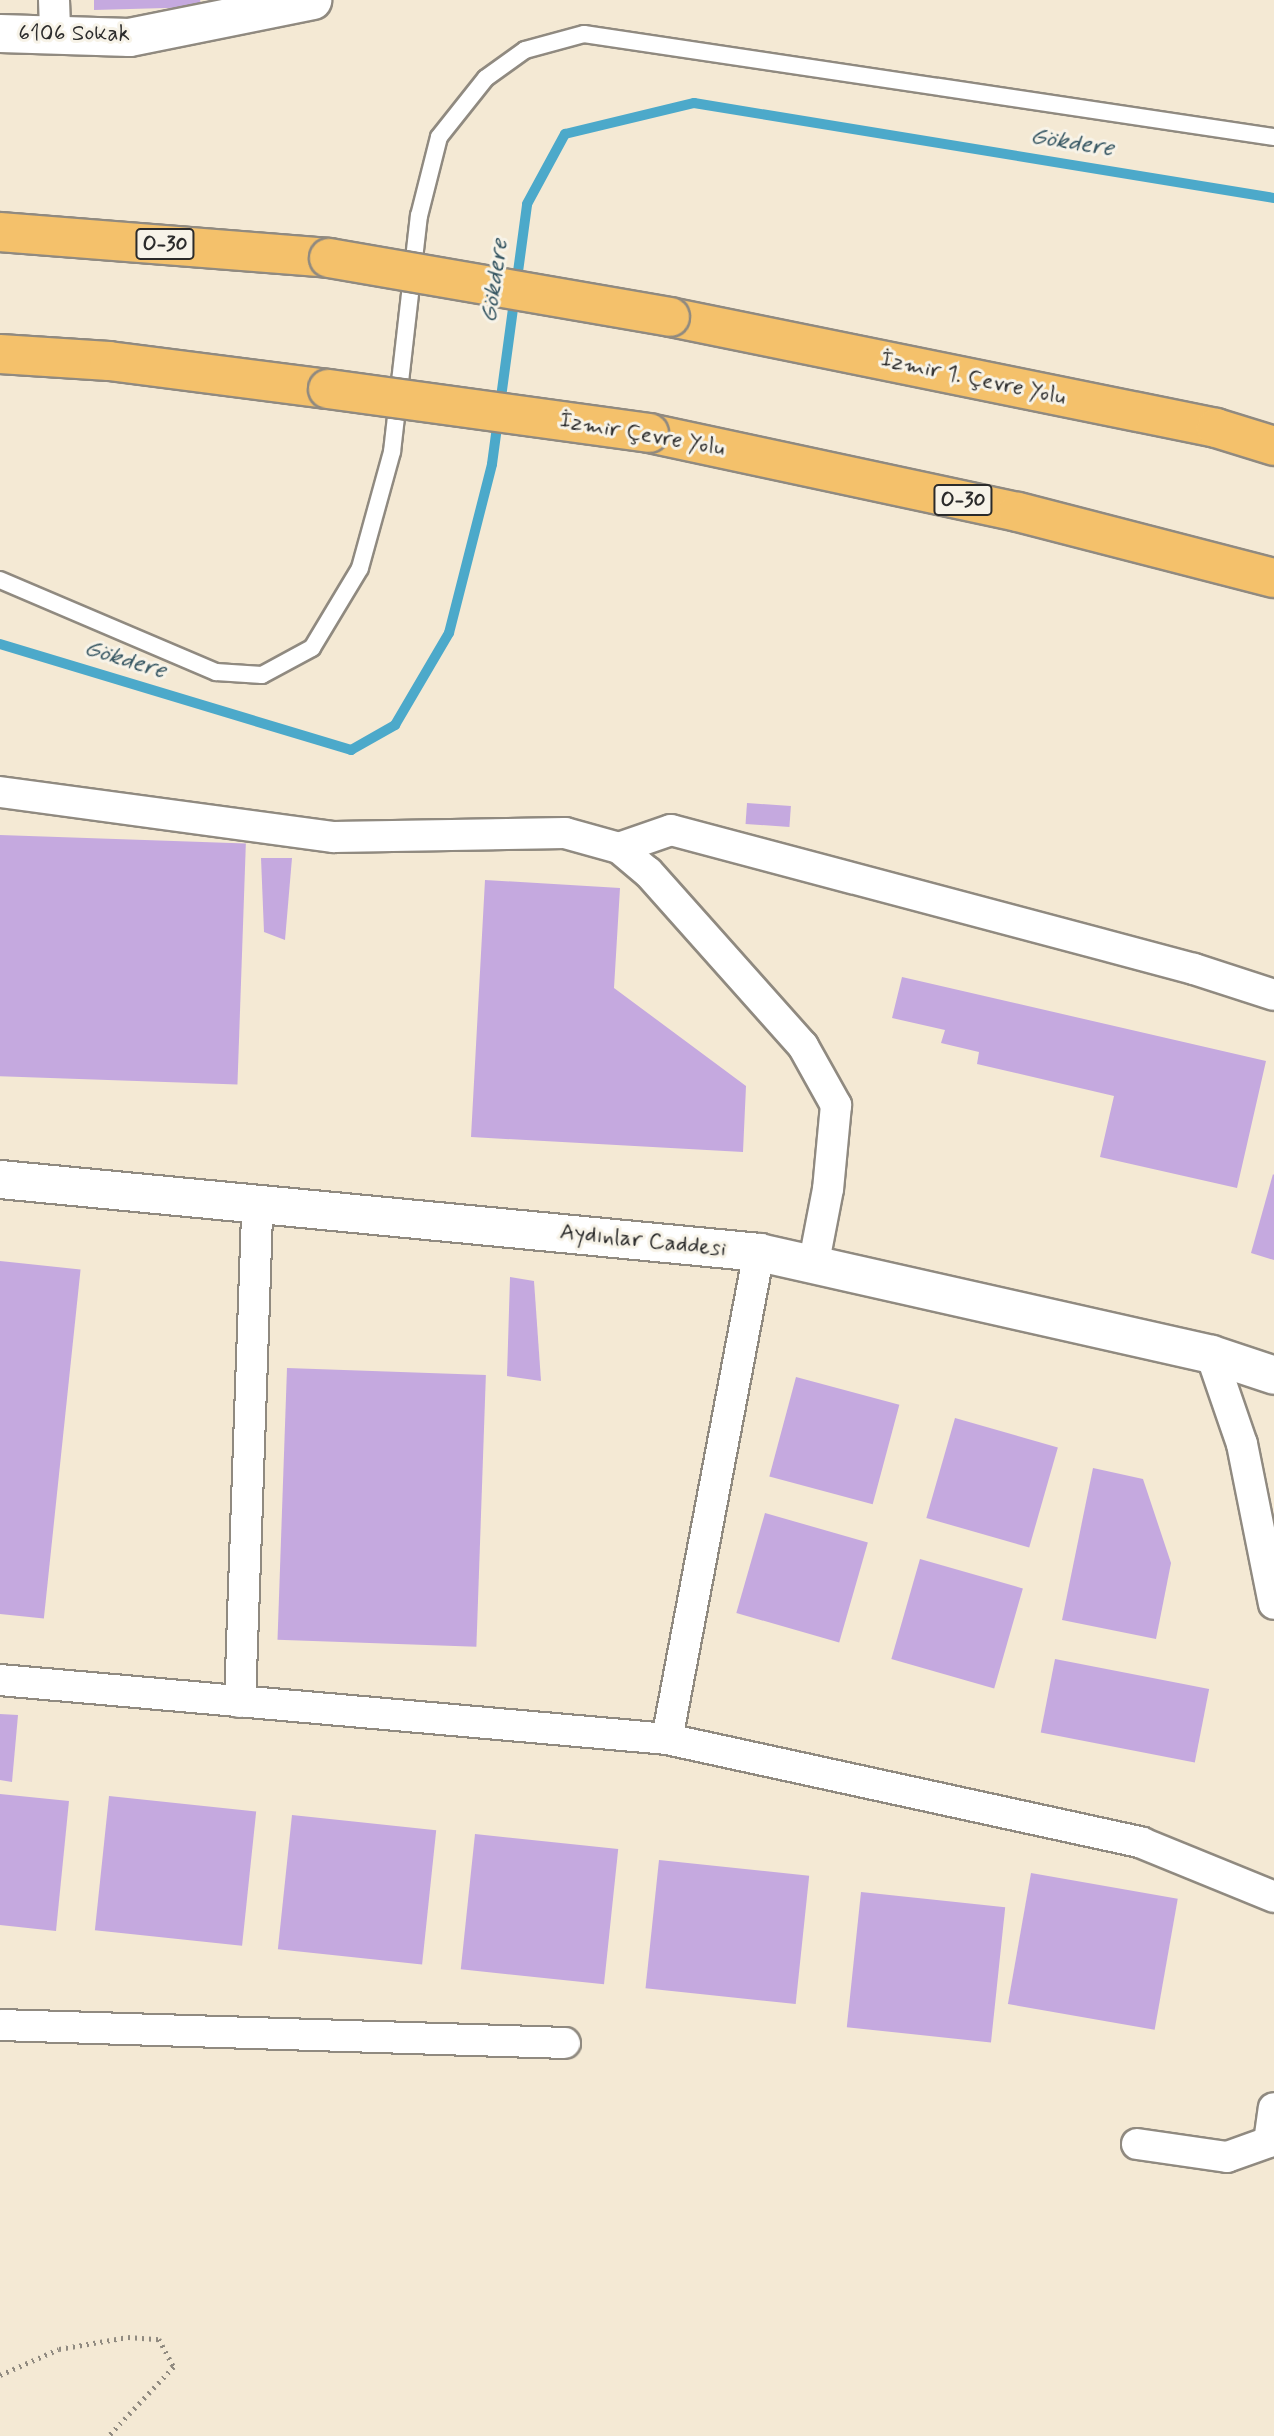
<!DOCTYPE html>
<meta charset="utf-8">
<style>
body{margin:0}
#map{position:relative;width:1274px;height:2436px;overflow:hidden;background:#f4e9d4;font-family:Mynerve,sans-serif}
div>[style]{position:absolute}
.stream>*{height:10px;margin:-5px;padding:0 5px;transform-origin:5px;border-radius:5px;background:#4ca9ca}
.building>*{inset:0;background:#c5a9df;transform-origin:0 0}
.path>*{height:4.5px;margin-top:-2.25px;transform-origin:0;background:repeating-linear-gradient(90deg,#908a80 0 2px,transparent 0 7px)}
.roads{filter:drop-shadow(2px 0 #908a80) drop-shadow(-2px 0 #908a80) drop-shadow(0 2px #908a80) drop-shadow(0 -2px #908a80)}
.service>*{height:16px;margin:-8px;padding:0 8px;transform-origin:8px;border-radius:8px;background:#fff}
.minor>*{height:30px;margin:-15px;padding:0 15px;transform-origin:15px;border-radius:15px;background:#fff}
.tertiary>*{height:37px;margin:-18.5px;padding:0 18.5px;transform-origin:18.5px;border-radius:18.5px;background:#fff}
.motorway>*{height:38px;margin:-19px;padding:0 19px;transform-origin:19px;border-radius:19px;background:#f4c16b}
.bridges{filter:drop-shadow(2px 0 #908a80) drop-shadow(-2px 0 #908a80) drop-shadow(0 2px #908a80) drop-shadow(0 -2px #908a80)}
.motorway-bridge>*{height:38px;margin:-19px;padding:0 19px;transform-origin:19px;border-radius:19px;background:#f4c16b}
span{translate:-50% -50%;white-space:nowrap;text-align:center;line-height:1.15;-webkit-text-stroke:6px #f7f3e8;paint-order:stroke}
.shield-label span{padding:2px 5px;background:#f7f3e8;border:2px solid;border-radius:5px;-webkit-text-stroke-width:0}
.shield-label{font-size:21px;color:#2b2b2b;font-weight:700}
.street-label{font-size:23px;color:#2b2b2b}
.water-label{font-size:24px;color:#375763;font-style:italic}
</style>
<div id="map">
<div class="stream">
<i style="left:0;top:644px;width:367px;rotate:16.8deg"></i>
<i style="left:351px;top:750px;width:51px;rotate:-29.6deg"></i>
<i style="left:395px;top:725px;width:107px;rotate:-59.6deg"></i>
<i style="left:449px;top:633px;width:174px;rotate:-75.7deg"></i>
<i style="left:492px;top:464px;width:262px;rotate:-82.3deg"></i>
<i style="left:527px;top:204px;width:80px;rotate:-61.5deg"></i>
<i style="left:565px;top:134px;width:133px;rotate:-13.5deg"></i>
<i style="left:694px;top:103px;width:588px;rotate:9.3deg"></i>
</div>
<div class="building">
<i style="clip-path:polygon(94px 0,200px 0,202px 7px,94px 10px)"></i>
<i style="left:747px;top:803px;width:44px;height:21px;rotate:4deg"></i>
<i style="left:0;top:835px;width:246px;height:241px;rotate:2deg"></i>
<i style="clip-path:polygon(261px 858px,292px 858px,285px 940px,264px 932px)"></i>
<i style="clip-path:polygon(485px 880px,620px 888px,614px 988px,746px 1086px,743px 1152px,471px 1137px)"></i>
<i style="clip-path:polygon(902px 977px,1266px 1061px,1237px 1188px,1100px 1157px,1114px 1096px,977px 1064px,979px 1052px,941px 1043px,945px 1030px,892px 1018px)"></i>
<i style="clip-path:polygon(1273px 1174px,1274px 1175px,1274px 1260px,1251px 1253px)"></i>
<i style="left:0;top:1261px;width:81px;height:351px;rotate:6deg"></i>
<i style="clip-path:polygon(510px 1277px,534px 1281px,541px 1381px,507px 1376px)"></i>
<i style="left:287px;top:1368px;width:199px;height:272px;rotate:2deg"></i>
<i style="left:796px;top:1377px;width:107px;height:103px;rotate:15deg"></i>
<i style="left:955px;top:1418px;width:107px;height:104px;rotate:16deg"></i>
<i style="clip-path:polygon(1093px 1468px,1143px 1479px,1171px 1563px,1156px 1639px,1062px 1620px)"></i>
<i style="left:765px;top:1513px;width:107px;height:104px;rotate:16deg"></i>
<i style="left:920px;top:1559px;width:107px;height:104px;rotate:16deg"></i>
<i style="left:1055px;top:1659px;width:157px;height:75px;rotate:11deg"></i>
<i style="clip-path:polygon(0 1714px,18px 1715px,12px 1782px,0 1780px)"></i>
<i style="clip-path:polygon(0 1794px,69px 1801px,56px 1931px,0 1925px)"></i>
<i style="left:109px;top:1796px;width:148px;height:135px;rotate:6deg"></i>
<i style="left:292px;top:1815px;width:145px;height:135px;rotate:6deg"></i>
<i style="left:475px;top:1834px;width:144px;height:136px;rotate:6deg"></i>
<i style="left:659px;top:1860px;width:151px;height:129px;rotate:6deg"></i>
<i style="left:1031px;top:1873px;width:149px;height:133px;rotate:10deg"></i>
<i style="left:861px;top:1892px;width:145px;height:136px;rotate:6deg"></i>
</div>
<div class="path">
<i style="left:0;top:2375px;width:64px;rotate:-23.8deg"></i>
<i style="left:59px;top:2349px;width:70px;rotate:-9.9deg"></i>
<i style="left:128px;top:2337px;width:31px;rotate:4deg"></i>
<i style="left:159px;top:2339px;width:32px;rotate:62deg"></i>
<i style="left:174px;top:2367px;width:95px;rotate:133.3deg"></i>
</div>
<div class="roads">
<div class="service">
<i style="left:0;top:580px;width:235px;rotate:23.1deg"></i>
<i style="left:216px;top:672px;width:46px;rotate:3.7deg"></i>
<i style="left:262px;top:675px;width:57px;rotate:-28.4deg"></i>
<i style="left:312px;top:648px;width:93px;rotate:-59deg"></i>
<i style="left:360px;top:568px;width:120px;rotate:-74.6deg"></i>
<i style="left:392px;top:452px;width:238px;rotate:-83.5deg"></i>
<i style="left:419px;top:216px;width:81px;rotate:-75.8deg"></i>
<i style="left:439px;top:137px;width:75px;rotate:-51.5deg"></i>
<i style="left:486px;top:78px;width:48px;rotate:-35.7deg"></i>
<i style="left:525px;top:50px;width:61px;rotate:-15.2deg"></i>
<i style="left:584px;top:34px;width:698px;rotate:8.49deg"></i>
</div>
<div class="minor">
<i style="left:54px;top:0;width:35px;rotate:88deg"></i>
<i style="left:0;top:792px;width:337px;rotate:7.7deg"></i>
<i style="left:334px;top:837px;width:231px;rotate:-1deg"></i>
<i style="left:565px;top:833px;width:56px;rotate:15.5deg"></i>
<i style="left:619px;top:848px;width:38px;rotate:40deg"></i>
<i style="left:648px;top:872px;width:233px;rotate:48.3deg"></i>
<i style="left:803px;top:1046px;width:68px;rotate:60.8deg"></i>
<i style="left:836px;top:1105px;width:84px;rotate:95.4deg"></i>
<i style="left:828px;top:1189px;width:74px;rotate:100.9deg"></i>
<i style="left:619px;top:848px;width:55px;rotate:-19.1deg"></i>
<i style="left:671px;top:830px;width:541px;rotate:14.88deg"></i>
<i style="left:1194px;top:969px;width:84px;rotate:18deg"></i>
<i style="left:1211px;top:1354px;width:95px;rotate:71deg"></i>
<i style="left:1242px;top:1444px;width:163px;rotate:78.7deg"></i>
<i style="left:0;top:1680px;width:670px;rotate:5.05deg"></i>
<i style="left:667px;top:1739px;width:486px;rotate:12.3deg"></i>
<i style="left:1142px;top:1843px;width:143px;rotate:22.2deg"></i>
<i style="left:240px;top:1702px;width:499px;rotate:-88deg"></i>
<i style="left:667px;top:1739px;width:496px;rotate:-79.3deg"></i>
<i style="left:0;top:2025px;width:565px;rotate:1.82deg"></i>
<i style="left:1137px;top:2144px;width:91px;rotate:8.2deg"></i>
<i style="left:1227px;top:2157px;width:45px;rotate:-19.7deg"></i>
<i style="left:1269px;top:2142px;width:34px;rotate:-82deg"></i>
</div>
<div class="tertiary">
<i style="left:0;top:33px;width:129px;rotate:1.8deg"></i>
<i style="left:129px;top:37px;width:187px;rotate:-11.4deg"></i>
<i style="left:0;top:1179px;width:763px;rotate:5.49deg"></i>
<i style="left:759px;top:1252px;width:463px;rotate:12.7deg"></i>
<i style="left:1211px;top:1354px;width:66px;rotate:18.4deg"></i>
</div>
<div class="motorway">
<i style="left:0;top:232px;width:330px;rotate:4.5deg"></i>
<i style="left:670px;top:317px;width:557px;rotate:11.49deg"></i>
<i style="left:1216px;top:428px;width:61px;rotate:17.2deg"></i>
<i style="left:0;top:354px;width:109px;rotate:3.7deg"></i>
<i style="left:109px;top:361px;width:221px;rotate:7.3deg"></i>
<i style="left:649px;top:433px;width:377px;rotate:12.1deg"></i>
<i style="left:1018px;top:512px;width:264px;rotate:14.5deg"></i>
</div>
</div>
<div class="bridges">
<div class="motorway-bridge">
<i style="left:329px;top:258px;width:346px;rotate:9.8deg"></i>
<i style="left:328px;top:389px;width:324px;rotate:7.8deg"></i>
</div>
</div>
<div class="shield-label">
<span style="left:165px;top:244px">O-30</span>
<span style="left:963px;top:500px">O-30</span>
</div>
<div class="street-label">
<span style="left:74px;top:34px">6106 Sokak</span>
<span style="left:973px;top:379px;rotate:12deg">İzmir 1. Çevre Yolu</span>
<span style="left:642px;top:435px;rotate:10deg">İzmir Çevre Yolu</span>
<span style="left:643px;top:1241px;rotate:6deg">Aydınlar Caddesi</span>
</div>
<div class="water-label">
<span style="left:1072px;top:143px;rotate:9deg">Gökdere</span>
<span style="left:495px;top:281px;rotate:-82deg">Gökdere</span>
<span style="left:125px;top:660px;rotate:17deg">Gökdere</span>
</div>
</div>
